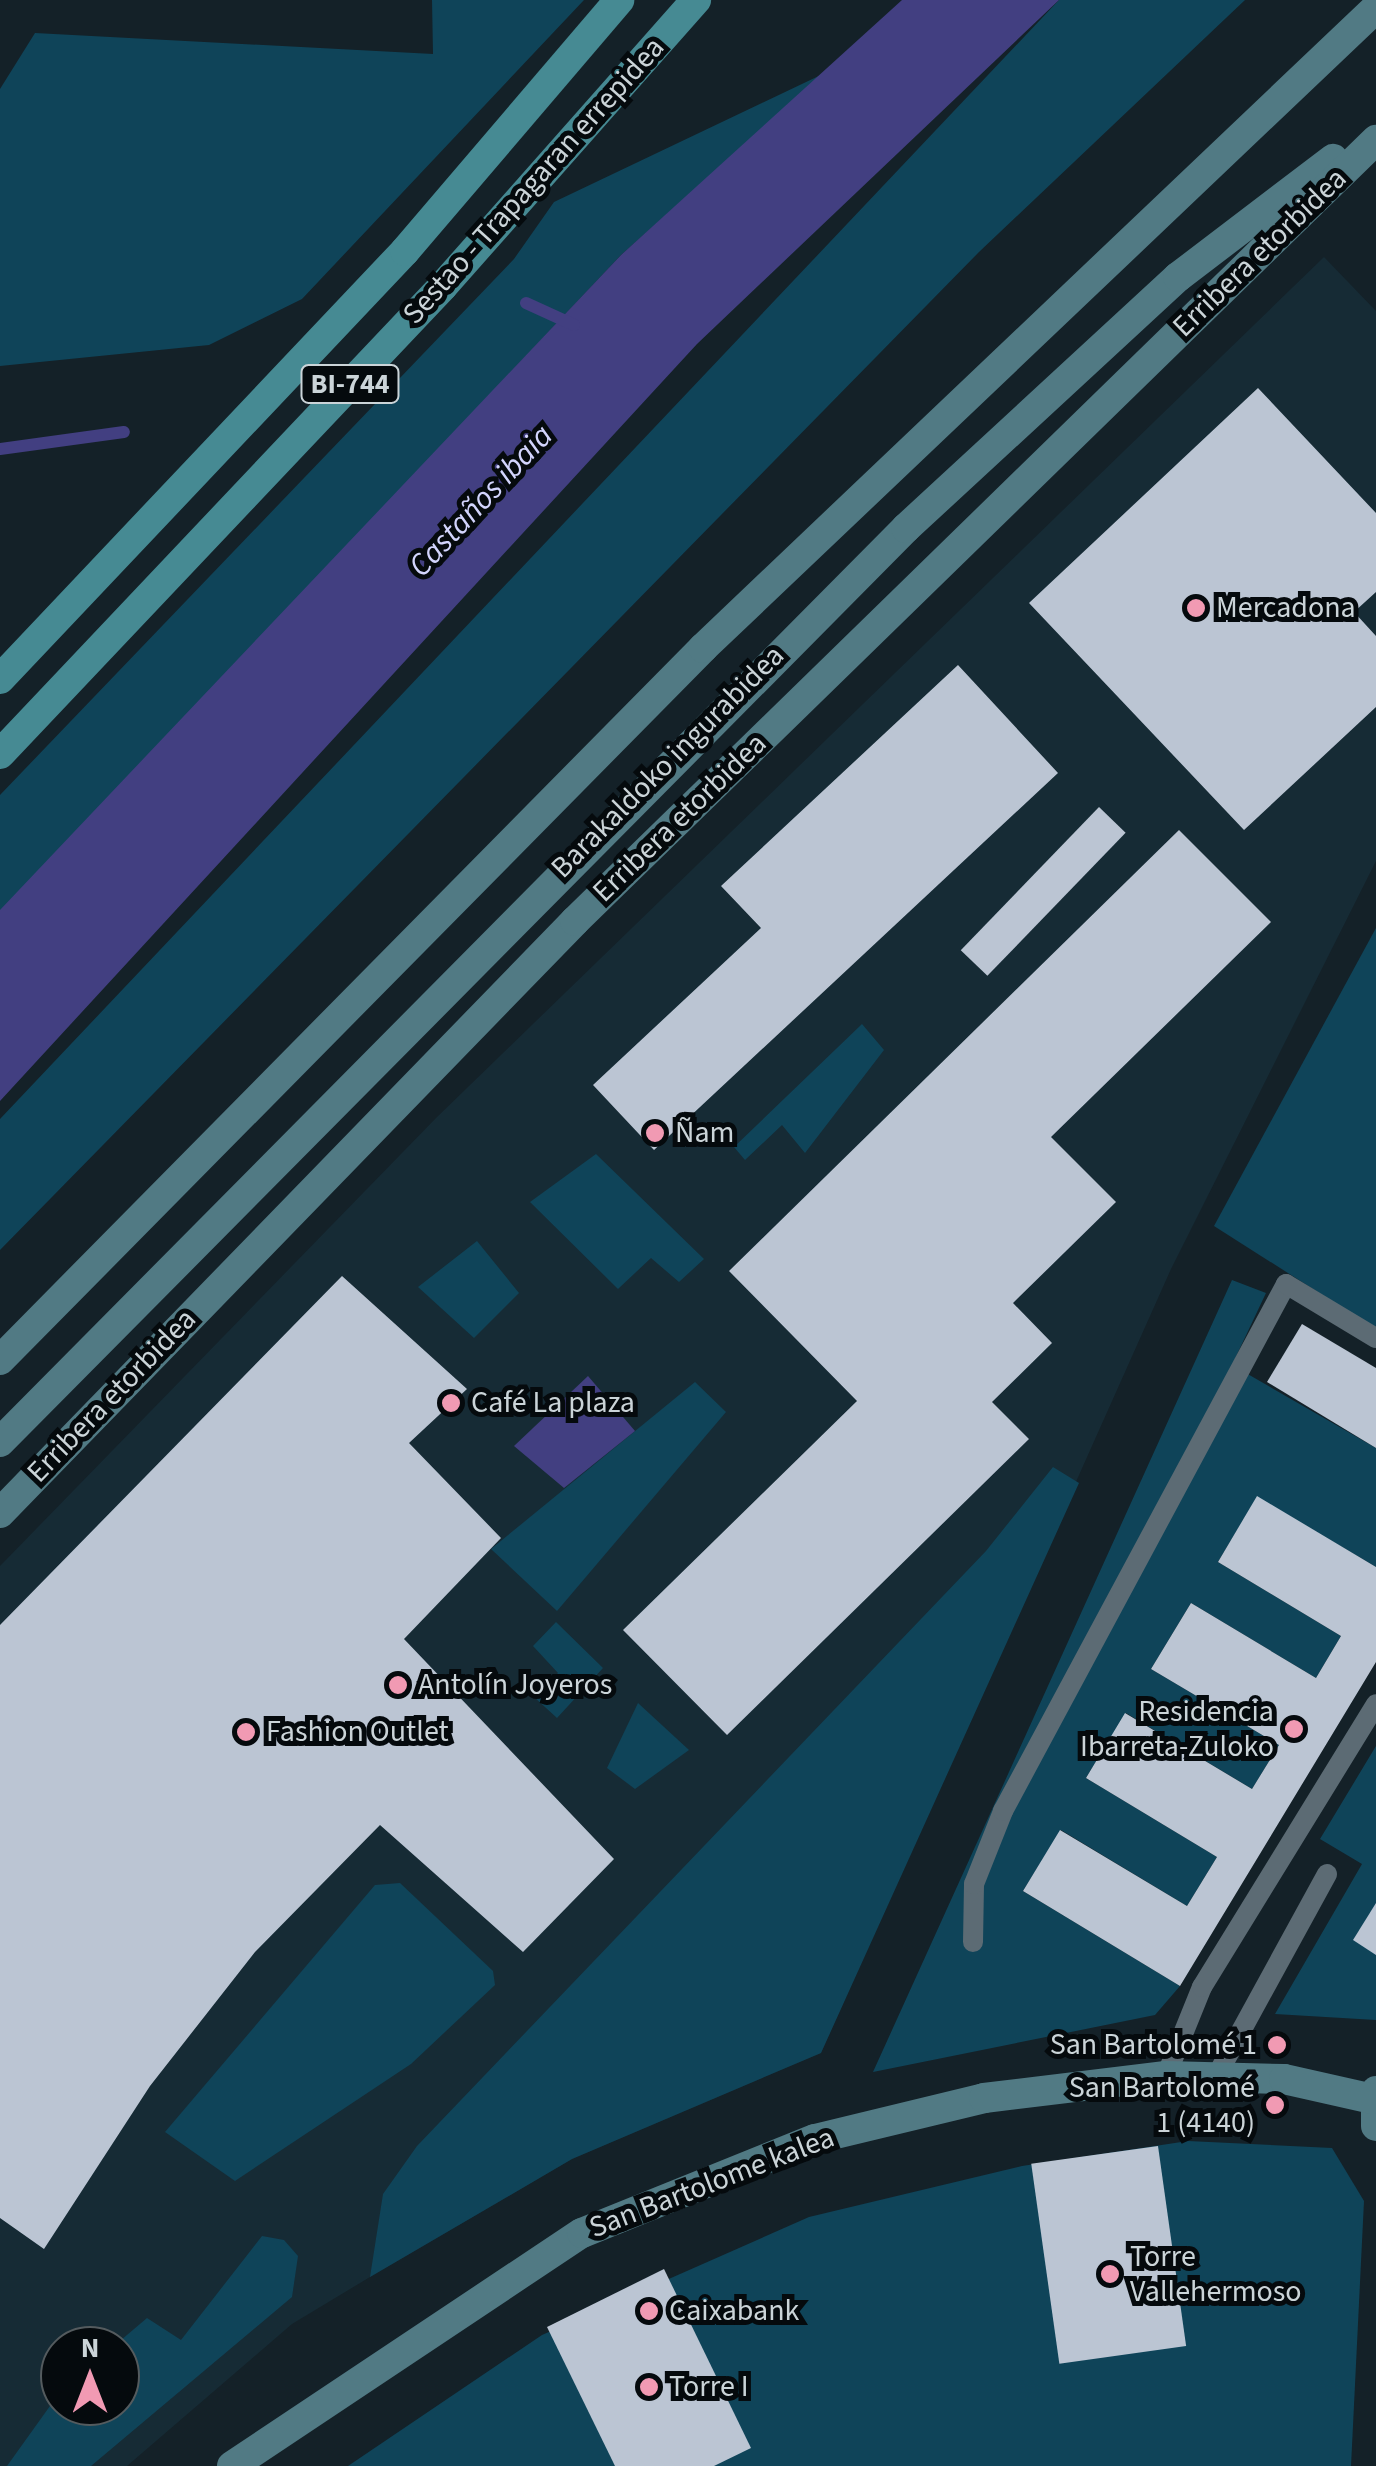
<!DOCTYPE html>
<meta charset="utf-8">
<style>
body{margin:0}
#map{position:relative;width:1376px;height:2466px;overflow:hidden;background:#142128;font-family:"Source Sans 3",sans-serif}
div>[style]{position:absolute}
.built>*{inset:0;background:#162b35}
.green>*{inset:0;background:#0f4459}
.water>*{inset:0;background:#423f81}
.stream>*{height:12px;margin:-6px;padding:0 6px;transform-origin:6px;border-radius:6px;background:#423f81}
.building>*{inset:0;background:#bbc5d3;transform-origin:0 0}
.lane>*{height:20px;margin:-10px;padding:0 10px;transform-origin:10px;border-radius:10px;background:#5c6b74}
.secondary>*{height:30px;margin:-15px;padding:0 15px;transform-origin:15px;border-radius:15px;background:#517a84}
.primary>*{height:30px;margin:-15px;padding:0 15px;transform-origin:15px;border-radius:15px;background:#468a93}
.dots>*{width:28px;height:28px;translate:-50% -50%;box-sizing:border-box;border:5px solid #050a0d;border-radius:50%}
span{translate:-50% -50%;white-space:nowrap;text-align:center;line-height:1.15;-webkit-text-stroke:10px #050a0d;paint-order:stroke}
.shield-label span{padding:2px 8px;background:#050a0d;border:2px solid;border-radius:8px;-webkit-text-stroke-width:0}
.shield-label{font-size:28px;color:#cbd4d8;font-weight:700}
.street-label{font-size:30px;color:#cbd4d8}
.poi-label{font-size:30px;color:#cbd4d8}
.left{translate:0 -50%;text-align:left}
.right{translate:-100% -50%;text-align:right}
.water-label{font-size:32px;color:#d3d5fd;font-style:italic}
.north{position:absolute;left:40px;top:2326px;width:100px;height:100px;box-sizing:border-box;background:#050a0d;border:2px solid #545b5e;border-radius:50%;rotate:0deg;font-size:28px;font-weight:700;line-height:40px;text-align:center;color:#cbd4d8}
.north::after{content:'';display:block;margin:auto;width:35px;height:45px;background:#f19ab3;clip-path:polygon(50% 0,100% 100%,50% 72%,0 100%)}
</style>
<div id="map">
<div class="built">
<i style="clip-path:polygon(evenodd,1324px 257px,1376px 311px,1376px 861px,1171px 1269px,821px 2053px,572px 2159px,370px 2277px,292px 2324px,127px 2466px,0 2466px,0 1566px,436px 1118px,1324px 257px,60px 2346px,120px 2346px,120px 2406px,60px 2406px,60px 2346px)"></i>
</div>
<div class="green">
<i style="clip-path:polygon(432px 0,584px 0,302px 299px,209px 345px,0 366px,0 89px,35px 33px,433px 54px)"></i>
<i style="clip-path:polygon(1059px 0,1245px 0,979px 252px,0 1250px,0 1119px)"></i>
<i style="clip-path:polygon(825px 73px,621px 255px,0 915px,0 795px,514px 259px,554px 202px)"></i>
<i style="clip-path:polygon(1376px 928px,1376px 1329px,1214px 1226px)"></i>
<i style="clip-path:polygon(862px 1024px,884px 1050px,805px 1153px,782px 1125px,745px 1160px,734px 1147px)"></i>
<i style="clip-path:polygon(596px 1154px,704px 1259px,679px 1282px,651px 1258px,618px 1289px,530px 1202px)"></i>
<i style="clip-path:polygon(477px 1241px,519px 1293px,474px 1338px,418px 1287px)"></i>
<i style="clip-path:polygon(1232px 1280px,1266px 1293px,1232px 1365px,1376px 1448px,1376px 1567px,1257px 1497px,1218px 1562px,1341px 1636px,1316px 1678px,1191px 1603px,1151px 1669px,1279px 1745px,1252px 1789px,1126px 1713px,1086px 1778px,1217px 1857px,1187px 1906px,1061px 1830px,1023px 1891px,1180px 1986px,1155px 2015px,873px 2072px)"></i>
<i style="clip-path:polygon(695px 1382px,726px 1412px,557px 1611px,491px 1549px)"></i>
<i style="clip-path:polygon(1053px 1467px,1079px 1483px,821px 2053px,572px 2159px,370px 2277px,383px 2194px,417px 2146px,986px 1551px)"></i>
<i style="clip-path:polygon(556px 1622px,603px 1668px,557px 1718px,534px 1697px,558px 1673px,533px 1646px)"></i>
<i style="clip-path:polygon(638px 1703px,689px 1750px,635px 1789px,607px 1768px)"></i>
<i style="clip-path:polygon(1376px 1746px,1376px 2020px,1275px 2014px,1362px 1864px,1320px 1839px)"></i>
<i style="clip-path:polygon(400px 1883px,493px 1971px,495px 1985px,411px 2064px,235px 2181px,165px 2132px,375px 1885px)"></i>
<i style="clip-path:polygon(1188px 2141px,1332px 2148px,1364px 2201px,1351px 2466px,348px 2466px,542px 2335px,809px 2217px,1022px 2166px)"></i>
<i style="clip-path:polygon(262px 2236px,284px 2240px,298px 2256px,292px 2297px,91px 2466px,7px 2466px,60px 2392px,60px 2406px,120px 2406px,114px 2346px,147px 2318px,181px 2340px)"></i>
</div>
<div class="water">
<i style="clip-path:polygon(902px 0,1059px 0,697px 344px,0 1101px,0 910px,621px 255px)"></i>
<i style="clip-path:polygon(588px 1376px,635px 1431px,564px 1488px,514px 1446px)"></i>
</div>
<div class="stream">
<i style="left:526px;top:303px;width:53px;rotate:24.6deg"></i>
<i style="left:0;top:449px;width:125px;rotate:-7.8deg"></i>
</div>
<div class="building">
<i style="clip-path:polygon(1258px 388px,1376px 513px,1376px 592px,1354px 612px,1376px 636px,1376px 707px,1244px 830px,1029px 603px)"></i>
<i style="clip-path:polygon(958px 665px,1058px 773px,654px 1150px,593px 1085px,761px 928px,721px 886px)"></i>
<i style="left:1099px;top:807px;width:37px;height:199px;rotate:44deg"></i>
<i style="clip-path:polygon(1179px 830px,1271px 922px,1051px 1137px,1116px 1202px,1013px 1303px,1052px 1343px,992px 1402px,1029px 1439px,727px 1735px,623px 1630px,857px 1401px,729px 1271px)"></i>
<i style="clip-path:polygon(342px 1276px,467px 1389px,409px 1443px,501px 1538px,404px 1639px,614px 1859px,523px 1952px,380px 1825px,255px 1952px,150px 2086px,44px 2249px,0 2218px,0 1625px)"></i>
<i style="clip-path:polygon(1302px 1324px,1376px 1368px,1376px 1448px,1267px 1382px)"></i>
<i style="clip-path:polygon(1257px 1496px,1376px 1567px,1376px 1662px,1180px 1986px,1023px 1891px,1060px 1830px,1187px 1906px,1217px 1857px,1086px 1778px,1125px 1713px,1252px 1789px,1279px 1745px,1151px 1669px,1191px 1603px,1316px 1678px,1341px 1636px,1218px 1562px)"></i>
<i style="clip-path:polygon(1376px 1903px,1376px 1955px,1353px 1940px)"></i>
<i style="left:1158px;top:2146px;width:202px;height:128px;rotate:82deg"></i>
<i style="clip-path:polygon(664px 2269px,751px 2448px,714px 2466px,615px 2466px,547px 2327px)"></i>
</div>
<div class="lane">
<i style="left:973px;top:1942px;width:58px;rotate:-89deg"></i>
<i style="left:974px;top:1884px;width:79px;rotate:-68.3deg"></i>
<i style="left:1003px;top:1811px;width:598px;rotate:-61.76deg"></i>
<i style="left:1286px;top:1284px;width:105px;rotate:31deg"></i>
<i style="left:1217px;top:2075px;width:229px;rotate:-61.3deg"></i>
<i style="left:1166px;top:2076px;width:96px;rotate:-68deg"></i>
<i style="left:1202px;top:1987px;width:332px;rotate:-58.4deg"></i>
</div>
<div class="secondary">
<i style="left:0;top:1360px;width:1001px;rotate:-45.36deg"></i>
<i style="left:703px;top:648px;width:929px;rotate:-43.56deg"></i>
<i style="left:0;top:1442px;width:1287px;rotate:-45.25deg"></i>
<i style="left:906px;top:528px;width:370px;rotate:-42.7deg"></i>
<i style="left:1178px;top:277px;width:195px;rotate:-37.3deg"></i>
<i style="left:0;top:1513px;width:825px;rotate:-45.83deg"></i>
<i style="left:575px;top:921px;width:1119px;rotate:-44.28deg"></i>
<i style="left:1376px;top:2091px;width:35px;rotate:90deg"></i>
<i style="left:232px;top:2466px;width:420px;rotate:-33.7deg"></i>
<i style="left:582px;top:2233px;width:251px;rotate:-22deg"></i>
<i style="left:815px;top:2139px;width:174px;rotate:-13.6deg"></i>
<i style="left:984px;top:2098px;width:183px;rotate:-6.9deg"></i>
<i style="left:1166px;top:2076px;width:118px;rotate:1.5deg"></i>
<i style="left:1284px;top:2079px;width:91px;rotate:12.7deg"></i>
</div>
<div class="primary">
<i style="left:0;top:679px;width:589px;rotate:-46.58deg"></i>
<i style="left:405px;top:251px;width:330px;rotate:-49.5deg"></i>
<i style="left:0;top:754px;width:644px;rotate:-46.57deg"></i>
<i style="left:443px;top:286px;width:382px;rotate:-48.5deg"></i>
</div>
<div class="dots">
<i style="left:1196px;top:608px;background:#f19ab3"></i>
<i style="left:655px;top:1133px;background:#f19ab3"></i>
<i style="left:451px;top:1403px;background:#f19ab3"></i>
<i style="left:398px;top:1685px;background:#f19ab3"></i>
<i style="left:1294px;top:1729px;background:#f19ab3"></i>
<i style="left:246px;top:1732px;background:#f19ab3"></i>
<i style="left:1277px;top:2045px;background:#f19ab3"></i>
<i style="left:1275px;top:2105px;background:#f19ab3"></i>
<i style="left:1110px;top:2274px;background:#f19ab3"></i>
<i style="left:649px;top:2311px;background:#f19ab3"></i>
<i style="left:649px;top:2387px;background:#f19ab3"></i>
</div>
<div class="shield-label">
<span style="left:350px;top:384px">BI-744</span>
</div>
<div class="street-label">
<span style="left:534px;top:181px;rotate:-48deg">Sestao - Trapagaran errepidea</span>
<span style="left:1260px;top:253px;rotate:-44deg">Erribera etorbidea</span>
<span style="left:668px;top:762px;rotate:-45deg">Barakaldoko ingurabidea</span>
<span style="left:680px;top:818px;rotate:-44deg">Erribera etorbidea</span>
<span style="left:112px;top:1396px;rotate:-46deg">Erribera etorbidea</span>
<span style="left:712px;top:2183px;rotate:-21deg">San Bartolome kalea</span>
</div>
<div class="poi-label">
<span class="left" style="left:1216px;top:608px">Mercadona</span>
<span class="left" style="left:675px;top:1133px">Ñam</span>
<span class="left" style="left:471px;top:1403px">Café La plaza</span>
<span class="left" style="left:418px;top:1685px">Antolín Joyeros</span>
<span class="right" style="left:1274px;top:1729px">Residencia<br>Ibarreta-Zuloko</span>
<span class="left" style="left:266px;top:1732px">Fashion Outlet</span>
<span class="right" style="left:1257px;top:2045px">San Bartolomé 1</span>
<span class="right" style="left:1255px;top:2105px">San Bartolomé<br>1 (4140)</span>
<span class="left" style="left:1130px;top:2274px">Torre<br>Vallehermoso</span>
<span class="left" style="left:669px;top:2311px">Caixabank</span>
<span class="left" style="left:669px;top:2387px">Torre I</span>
</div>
<div class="water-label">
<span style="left:481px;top:501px;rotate:-47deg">Castaños ibaia</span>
</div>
<div class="north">N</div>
</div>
